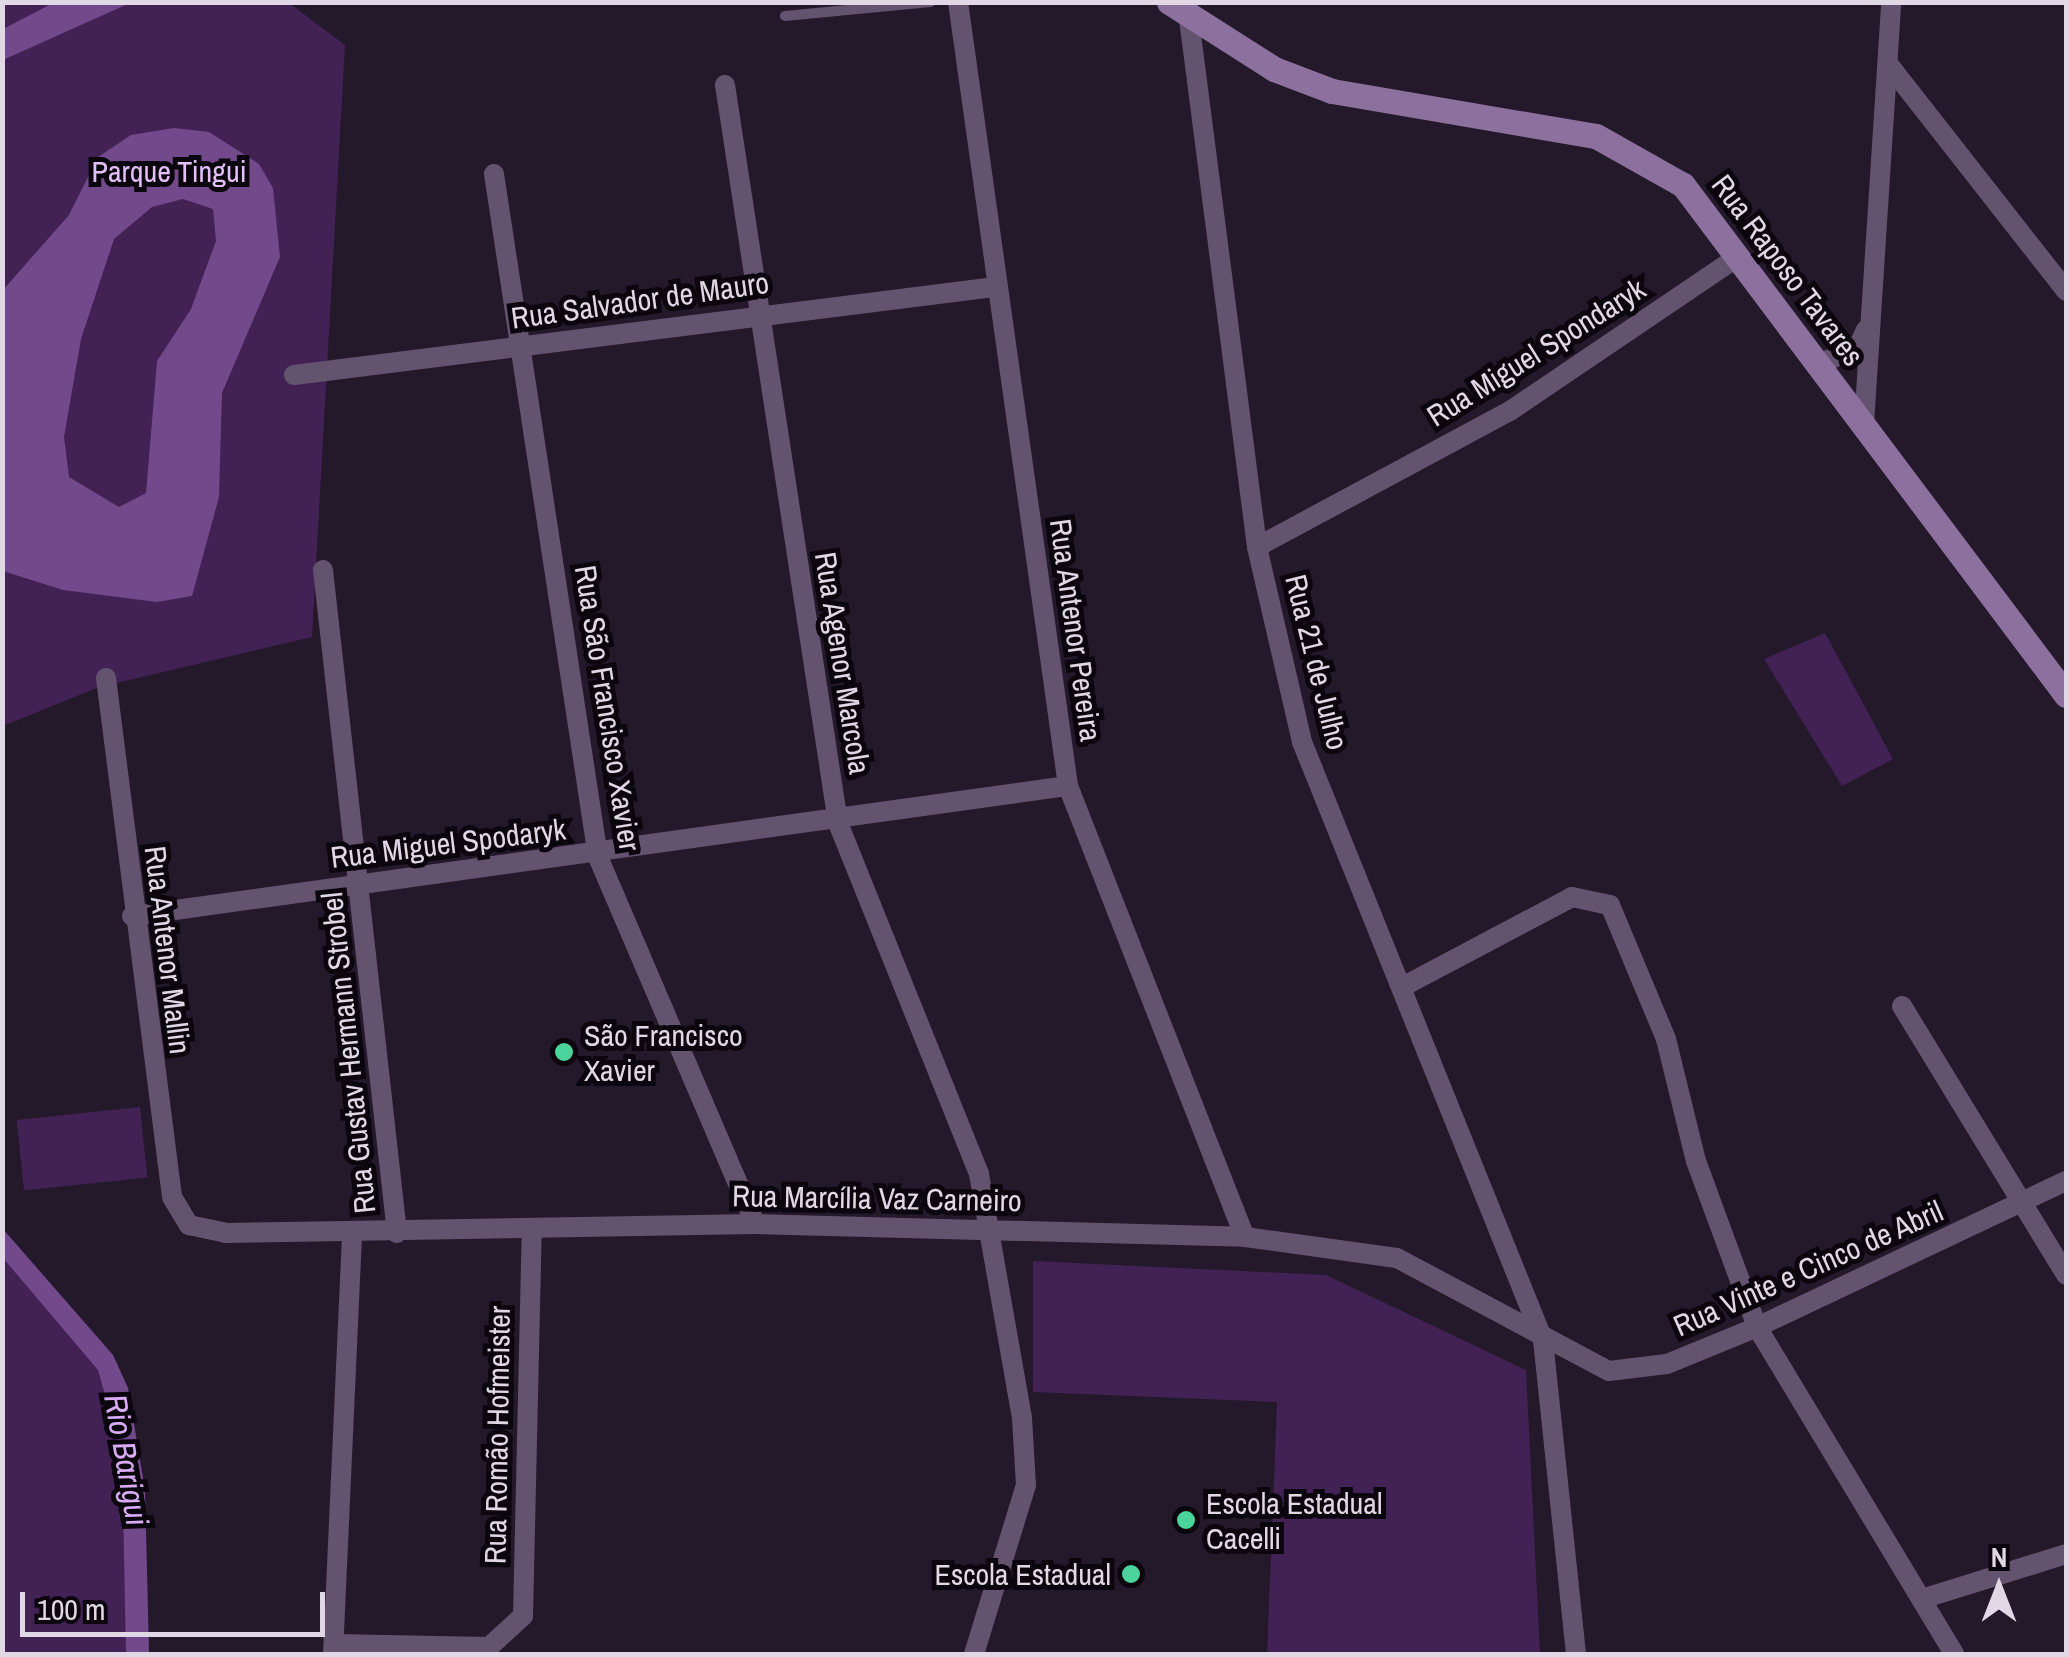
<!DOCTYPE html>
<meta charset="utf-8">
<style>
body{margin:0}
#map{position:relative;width:2069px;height:1657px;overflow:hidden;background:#24192b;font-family:"Archivo Narrow",sans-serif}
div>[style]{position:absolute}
.green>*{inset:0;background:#422154;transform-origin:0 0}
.water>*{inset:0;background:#72498a}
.service>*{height:10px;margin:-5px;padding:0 5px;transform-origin:5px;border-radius:5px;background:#64536f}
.minor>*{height:20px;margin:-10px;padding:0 10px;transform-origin:10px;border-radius:10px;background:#64536f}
.secondary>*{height:25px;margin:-12.5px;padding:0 12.5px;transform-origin:12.5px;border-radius:12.5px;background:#8c719e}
.dots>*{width:28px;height:28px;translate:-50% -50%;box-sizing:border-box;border:5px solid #0b060e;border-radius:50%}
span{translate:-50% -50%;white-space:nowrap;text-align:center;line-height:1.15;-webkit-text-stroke:10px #0b060e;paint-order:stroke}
.park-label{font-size:30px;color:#e2c0f7}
.street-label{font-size:30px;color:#e0d9e5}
.poi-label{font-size:30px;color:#e0d9e5}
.left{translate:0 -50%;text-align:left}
.right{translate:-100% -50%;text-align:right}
.water-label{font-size:32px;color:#d9acf5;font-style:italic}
.frame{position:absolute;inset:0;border:5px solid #e0d9e5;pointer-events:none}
.north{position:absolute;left:1949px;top:1537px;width:100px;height:100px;-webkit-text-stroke:8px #0b060e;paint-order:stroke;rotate:0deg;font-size:28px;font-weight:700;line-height:40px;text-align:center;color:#e0d9e5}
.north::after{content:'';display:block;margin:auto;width:35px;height:45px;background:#e0d9e5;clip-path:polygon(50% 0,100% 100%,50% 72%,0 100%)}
.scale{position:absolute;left:20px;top:1592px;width:305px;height:45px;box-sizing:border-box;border:5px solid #e0d9e5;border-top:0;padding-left:12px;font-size:30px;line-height:35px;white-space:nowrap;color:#e0d9e5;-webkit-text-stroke:8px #0b060e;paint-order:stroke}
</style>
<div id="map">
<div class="green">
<i style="clip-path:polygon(2px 3px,289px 3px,345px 45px,312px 637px,99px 687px,3px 726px)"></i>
<i style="clip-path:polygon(1825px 633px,1893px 759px,1842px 786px,1764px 659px)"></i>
<i style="left:140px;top:1107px;width:71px;height:124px;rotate:84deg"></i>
<i style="clip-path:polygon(2px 1228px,113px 1355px,128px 1388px,145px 1490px,149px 1654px,3px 1654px)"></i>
<i style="clip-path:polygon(1033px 1261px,1326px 1275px,1526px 1370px,1540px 1654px,1267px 1654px,1277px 1402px,1033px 1392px)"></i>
</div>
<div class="water">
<i style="clip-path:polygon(55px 2px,130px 3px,3px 60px,3px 29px)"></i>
<i style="clip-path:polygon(evenodd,174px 128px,209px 132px,259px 164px,273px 188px,280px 257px,222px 393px,219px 497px,192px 596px,157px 602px,63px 590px,3px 571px,3px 290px,69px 215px,98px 157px,131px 135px,174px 128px,183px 199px,213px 209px,216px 241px,191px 309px,157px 361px,146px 493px,119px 507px,69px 477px,64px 437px,81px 339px,114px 239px,152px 207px,183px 199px)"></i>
<i style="clip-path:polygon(2px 1228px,113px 1355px,128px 1388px,145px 1490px,149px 1654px,126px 1654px,122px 1455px,98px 1370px,3px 1258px)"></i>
</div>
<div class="service">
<i style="left:785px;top:16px;width:146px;rotate:-5.5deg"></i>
</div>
<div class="minor">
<i style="left:958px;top:2px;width:792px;rotate:82.01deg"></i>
<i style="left:1068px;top:786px;width:484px;rotate:68.6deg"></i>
<i style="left:1189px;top:19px;width:532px;rotate:82.66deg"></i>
<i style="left:1257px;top:547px;width:200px;rotate:77deg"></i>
<i style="left:1302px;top:742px;width:645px;rotate:68.05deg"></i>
<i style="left:1543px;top:1340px;width:316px;rotate:84deg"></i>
<i style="left:1889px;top:65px;width:287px;rotate:51.9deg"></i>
<i style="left:725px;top:85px;width:747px;rotate:81.29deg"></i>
<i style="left:838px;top:823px;width:378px;rotate:68.1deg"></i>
<i style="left:979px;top:1174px;width:248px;rotate:80deg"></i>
<i style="left:1022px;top:1418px;width:67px;rotate:86.6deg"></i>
<i style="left:1026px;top:1485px;width:177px;rotate:107.1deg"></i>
<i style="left:494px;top:174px;width:691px;rotate:81.34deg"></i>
<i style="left:598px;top:857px;width:399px;rotate:66.8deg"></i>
<i style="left:1817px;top:365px;width:45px;rotate:-23.7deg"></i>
<i style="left:1858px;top:347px;width:19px;rotate:-65deg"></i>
<i style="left:294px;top:375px;width:707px;rotate:-7.16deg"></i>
<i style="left:1864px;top:424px;width:423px;rotate:-86.3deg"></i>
<i style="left:1257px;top:547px;width:287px;rotate:-28.3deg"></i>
<i style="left:1510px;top:411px;width:273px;rotate:-34.1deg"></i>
<i style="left:323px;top:570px;width:667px;rotate:83.63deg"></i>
<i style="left:106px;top:678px;width:523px;rotate:82.75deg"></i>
<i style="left:172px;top:1197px;width:33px;rotate:59deg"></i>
<i style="left:189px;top:1225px;width:38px;rotate:12deg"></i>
<i style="left:226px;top:1233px;width:529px;rotate:-0.97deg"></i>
<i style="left:755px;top:1224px;width:490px;rotate:1.5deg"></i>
<i style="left:1245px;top:1237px;width:153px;rotate:7.9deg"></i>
<i style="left:1397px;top:1258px;width:240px;rotate:28.1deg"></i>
<i style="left:1609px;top:1371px;width:58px;rotate:-6.9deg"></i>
<i style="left:1667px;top:1364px;width:97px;rotate:-22.3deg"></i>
<i style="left:1757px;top:1327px;width:342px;rotate:-25.3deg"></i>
<i style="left:132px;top:916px;width:945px;rotate:-7.91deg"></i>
<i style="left:1404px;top:986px;width:190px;rotate:-27.9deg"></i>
<i style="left:1572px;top:897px;width:39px;rotate:12deg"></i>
<i style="left:1610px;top:905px;width:145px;rotate:67.3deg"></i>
<i style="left:1666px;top:1039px;width:126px;rotate:76.2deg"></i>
<i style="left:1696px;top:1161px;width:177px;rotate:69.8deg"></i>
<i style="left:1757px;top:1327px;width:382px;rotate:58.9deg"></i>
<i style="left:1902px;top:1006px;width:315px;rotate:58.6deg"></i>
<i style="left:1925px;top:1598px;width:148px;rotate:-17.3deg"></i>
<i style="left:334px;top:1644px;width:155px;rotate:1.1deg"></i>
<i style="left:489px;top:1647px;width:46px;rotate:-42.4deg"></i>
<i style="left:523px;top:1616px;width:384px;rotate:-88.7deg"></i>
<i style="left:333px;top:1654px;width:421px;rotate:-87.4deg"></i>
</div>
<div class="secondary">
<i style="left:1169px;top:2px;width:125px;rotate:32.5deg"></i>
<i style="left:1274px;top:69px;width:62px;rotate:20.8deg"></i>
<i style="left:1332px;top:91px;width:268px;rotate:9.7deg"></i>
<i style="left:1596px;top:136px;width:100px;rotate:29.4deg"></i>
<i style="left:1683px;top:185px;width:638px;rotate:53.09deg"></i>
</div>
<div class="dots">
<i style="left:564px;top:1052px;background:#4bd49b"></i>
<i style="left:1186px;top:1520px;background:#4bd49b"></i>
<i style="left:1131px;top:1574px;background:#4bd49b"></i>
</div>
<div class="park-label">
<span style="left:169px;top:171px">Parque Tingui</span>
</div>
<div class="street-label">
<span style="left:1788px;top:270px;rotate:53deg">Rua Raposo Tavares</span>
<span style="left:640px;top:300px;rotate:-8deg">Rua Salvador de Mauro</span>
<span style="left:1536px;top:352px;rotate:-32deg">Rua Miguel Spondaryk</span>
<span style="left:1076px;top:630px;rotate:82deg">Rua Antenor Pereira</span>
<span style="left:1317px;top:662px;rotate:76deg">Rua 21 de Julho</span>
<span style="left:843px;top:663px;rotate:81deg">Rua Agenor Marcola</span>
<span style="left:608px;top:708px;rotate:81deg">Rua São Francisco Xavier</span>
<span style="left:448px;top:843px;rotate:-7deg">Rua Miguel Spodaryk</span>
<span style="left:168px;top:950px;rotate:83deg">Rua Antenor Mallin</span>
<span style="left:348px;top:1053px;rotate:-96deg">Rua Gustav Hermann Strobel</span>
<span style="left:877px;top:1198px;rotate:1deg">Rua Marcília Vaz Carneiro</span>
<span style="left:1808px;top:1268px;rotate:-24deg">Rua Vinte e Cinco de Abril</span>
<span style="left:497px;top:1435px;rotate:-89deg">Rua Romão Hofmeister</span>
</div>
<div class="poi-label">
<span class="left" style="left:584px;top:1052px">São Francisco<br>Xavier</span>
<span class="left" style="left:1206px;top:1520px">Escola Estadual<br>Cacelli</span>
<span class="right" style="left:1111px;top:1574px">Escola Estadual</span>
</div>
<div class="water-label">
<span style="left:126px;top:1460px;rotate:80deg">Rio Barigui</span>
</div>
<div class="frame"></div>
<div class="north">N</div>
<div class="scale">100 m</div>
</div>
